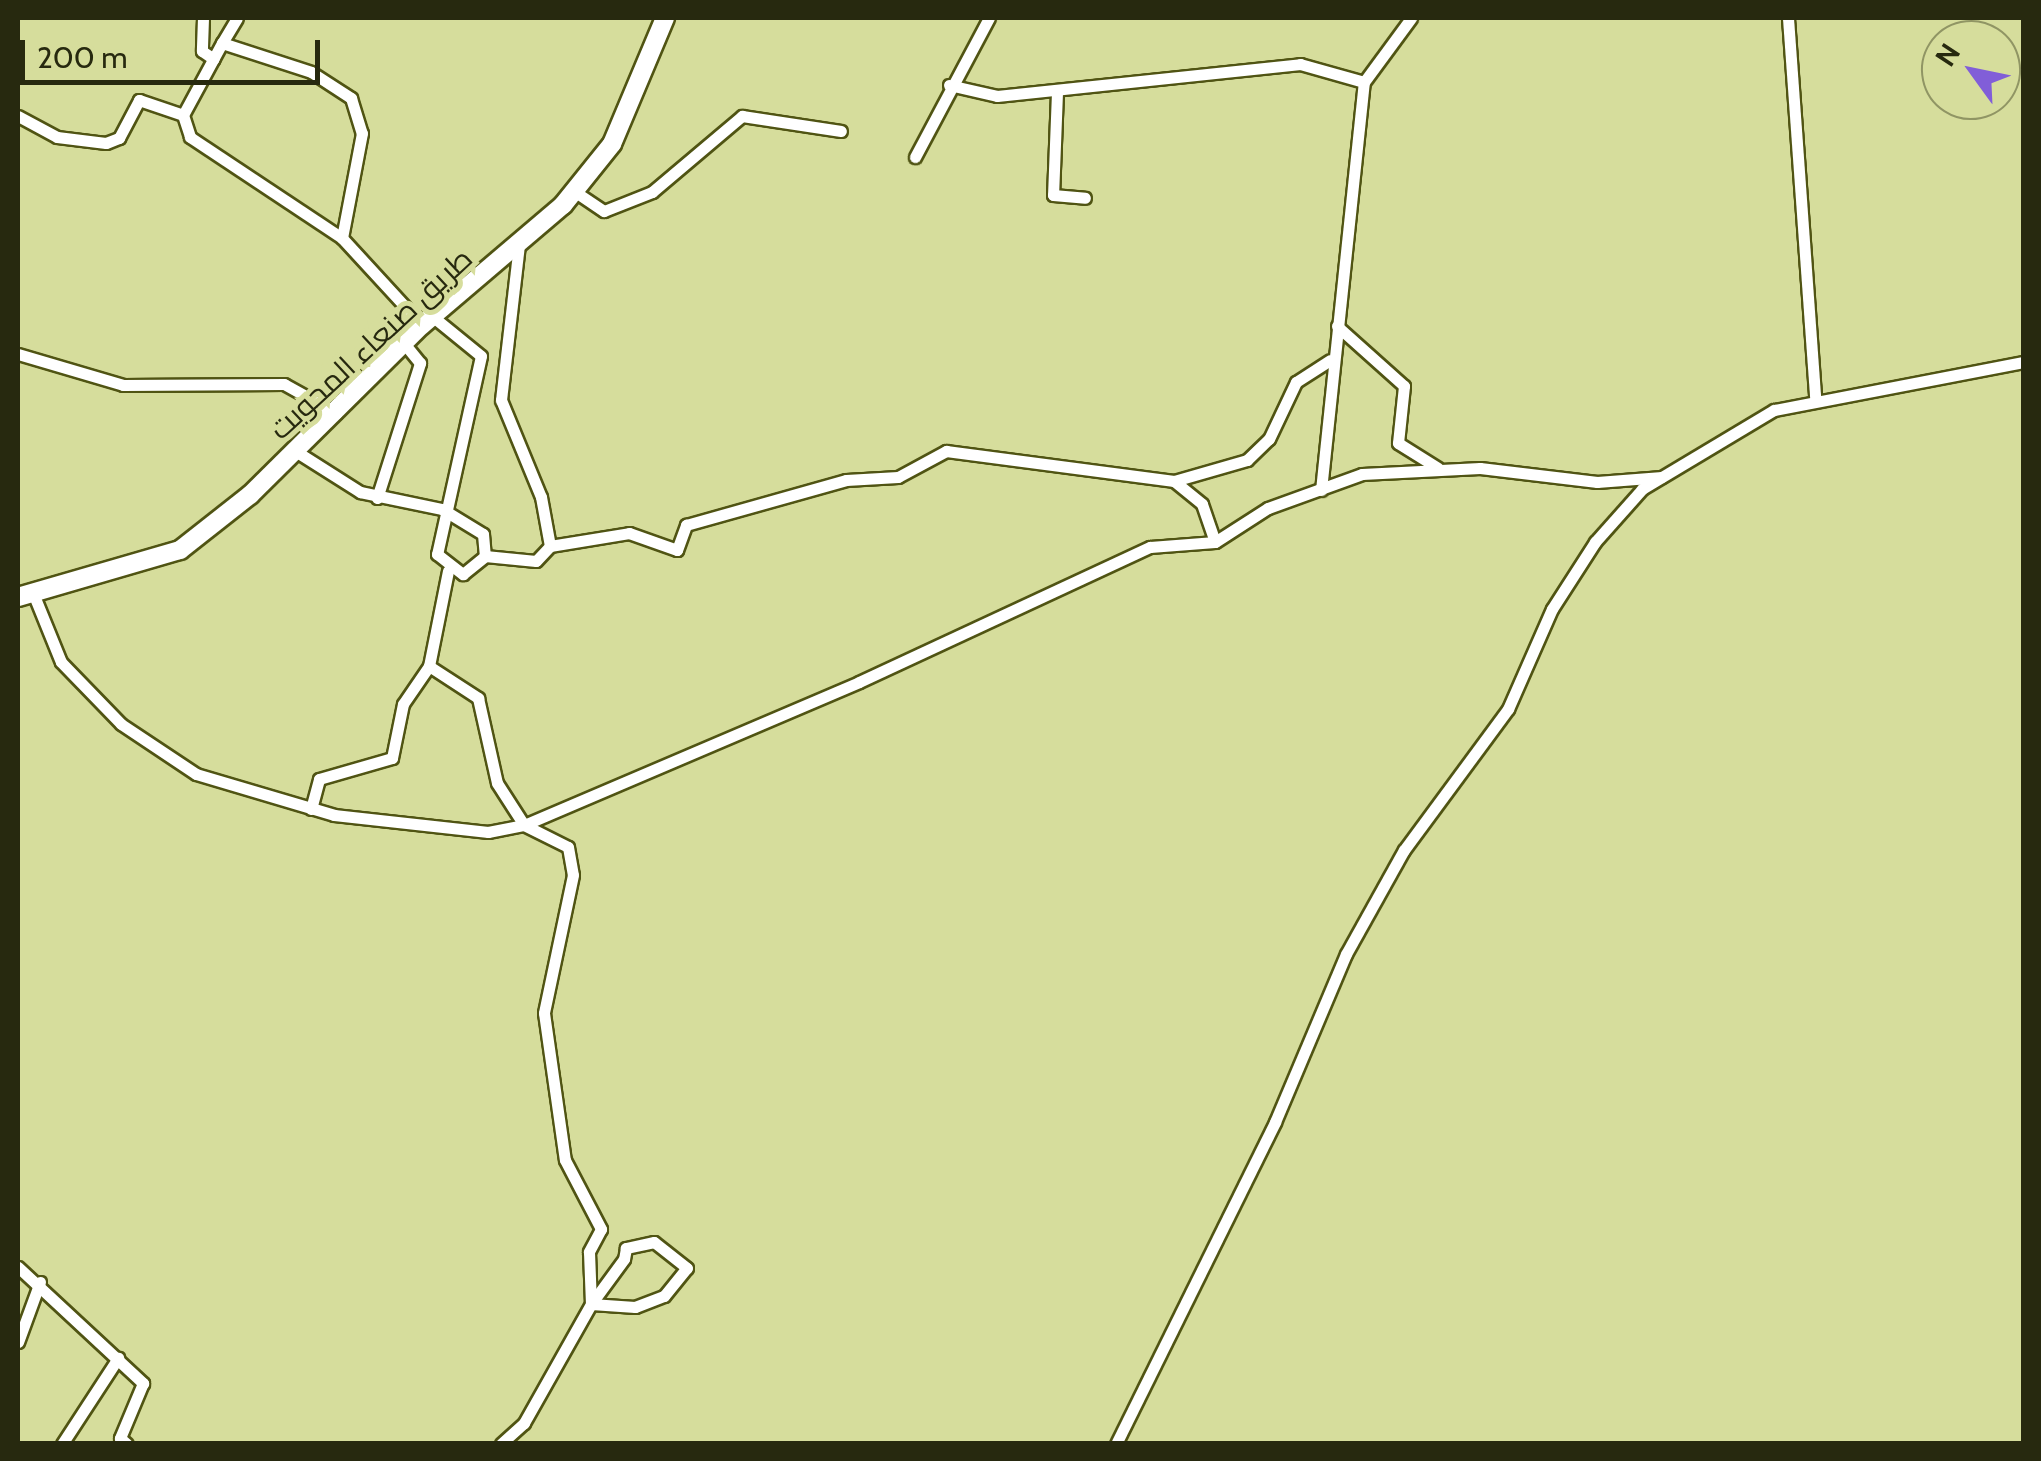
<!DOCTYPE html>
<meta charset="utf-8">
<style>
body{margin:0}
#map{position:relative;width:2041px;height:1461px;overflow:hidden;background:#d6dd9c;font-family:Cabin,Cairo,sans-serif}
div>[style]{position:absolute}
.roads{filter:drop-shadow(2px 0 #505413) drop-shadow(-2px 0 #505413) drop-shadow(0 2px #505413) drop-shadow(0 -2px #505413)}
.minor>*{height:11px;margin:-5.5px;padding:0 5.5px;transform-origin:5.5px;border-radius:5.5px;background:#fff}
.primary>*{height:18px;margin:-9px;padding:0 9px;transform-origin:9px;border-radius:9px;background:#fff}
span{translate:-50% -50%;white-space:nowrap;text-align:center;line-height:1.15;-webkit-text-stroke:10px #d6dd9c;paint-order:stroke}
.street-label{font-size:30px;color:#27290f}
.frame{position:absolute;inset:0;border:20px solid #27290f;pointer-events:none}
.north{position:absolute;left:1921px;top:20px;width:100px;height:100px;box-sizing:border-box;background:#d6dd9c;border:2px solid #909564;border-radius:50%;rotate:303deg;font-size:28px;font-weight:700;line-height:40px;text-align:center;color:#27290f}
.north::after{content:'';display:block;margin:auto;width:35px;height:45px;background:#815ed8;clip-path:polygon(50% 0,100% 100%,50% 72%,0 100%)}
.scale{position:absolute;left:20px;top:40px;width:300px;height:45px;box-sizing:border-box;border:5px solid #27290f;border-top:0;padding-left:12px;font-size:30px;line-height:35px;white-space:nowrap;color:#27290f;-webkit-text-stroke:8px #d6dd9c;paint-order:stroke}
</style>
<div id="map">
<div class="roads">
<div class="minor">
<i style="left:203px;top:18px;width:33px;rotate:92deg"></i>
<i style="left:202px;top:51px;width:14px;rotate:34deg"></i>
<i style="left:1788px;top:18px;width:381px;rotate:85.9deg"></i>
<i style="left:222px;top:43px;width:29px;rotate:-59deg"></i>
<i style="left:949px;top:85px;width:49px;rotate:12.9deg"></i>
<i style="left:997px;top:96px;width:305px;rotate:-6deg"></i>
<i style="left:1300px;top:64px;width:66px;rotate:15.7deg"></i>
<i style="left:1057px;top:92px;width:103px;rotate:92.2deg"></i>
<i style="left:1053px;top:195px;width:32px;rotate:5deg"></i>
<i style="left:183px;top:115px;width:82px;rotate:-61.6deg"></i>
<i style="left:222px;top:43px;width:94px;rotate:18deg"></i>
<i style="left:311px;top:72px;width:48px;rotate:33deg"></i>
<i style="left:351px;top:98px;width:37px;rotate:73deg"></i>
<i style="left:362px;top:133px;width:107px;rotate:100.8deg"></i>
<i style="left:342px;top:238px;width:118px;rotate:47.4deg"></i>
<i style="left:18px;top:116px;width:44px;rotate:28.3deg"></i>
<i style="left:57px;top:137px;width:49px;rotate:7deg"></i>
<i style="left:106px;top:143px;width:14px;rotate:-21deg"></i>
<i style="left:119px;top:138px;width:43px;rotate:-62.2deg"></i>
<i style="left:139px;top:100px;width:46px;rotate:18.8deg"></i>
<i style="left:183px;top:115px;width:23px;rotate:72deg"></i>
<i style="left:190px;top:137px;width:182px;rotate:33.6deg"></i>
<i style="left:915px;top:157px;width:157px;rotate:-62deg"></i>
<i style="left:574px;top:191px;width:36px;rotate:34deg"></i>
<i style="left:604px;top:211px;width:52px;rotate:-21.6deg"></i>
<i style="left:652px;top:192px;width:118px;rotate:-40.2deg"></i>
<i style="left:742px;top:116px;width:100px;rotate:8.6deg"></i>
<i style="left:432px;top:316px;width:63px;rotate:39.2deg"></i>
<i style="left:481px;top:356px;width:203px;rotate:102.5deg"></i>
<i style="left:437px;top:554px;width:33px;rotate:38deg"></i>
<i style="left:463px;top:574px;width:28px;rotate:-39deg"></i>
<i style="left:1337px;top:326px;width:90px;rotate:41.8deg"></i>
<i style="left:1404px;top:386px;width:57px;rotate:96deg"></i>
<i style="left:1398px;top:443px;width:47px;rotate:32deg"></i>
<i style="left:18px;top:354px;width:109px;rotate:16.4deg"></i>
<i style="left:123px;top:385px;width:161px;rotate:-0.4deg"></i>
<i style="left:284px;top:384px;width:60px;rotate:29.1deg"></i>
<i style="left:297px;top:452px;width:75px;rotate:32.4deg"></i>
<i style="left:360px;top:492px;width:84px;rotate:11.7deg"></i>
<i style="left:442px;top:509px;width:48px;rotate:31.4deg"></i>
<i style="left:483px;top:534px;width:22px;rotate:85deg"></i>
<i style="left:485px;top:556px;width:51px;rotate:5.6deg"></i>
<i style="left:536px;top:561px;width:21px;rotate:-47deg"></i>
<i style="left:550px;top:546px;width:50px;rotate:-100.4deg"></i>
<i style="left:541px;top:497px;width:105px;rotate:-112.4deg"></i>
<i style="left:501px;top:400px;width:157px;rotate:-83.4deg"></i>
<i style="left:1174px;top:481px;width:36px;rotate:39deg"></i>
<i style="left:1202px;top:504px;width:40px;rotate:71.1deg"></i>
<i style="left:1321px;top:490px;width:410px;rotate:-84deg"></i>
<i style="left:1364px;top:82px;width:79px;rotate:-53.7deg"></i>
<i style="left:377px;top:498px;width:142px;rotate:-72.3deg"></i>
<i style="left:420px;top:363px;width:26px;rotate:-129deg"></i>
<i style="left:550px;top:546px;width:80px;rotate:-9.3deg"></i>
<i style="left:629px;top:533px;width:51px;rotate:19.5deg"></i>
<i style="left:677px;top:550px;width:27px;rotate:-70deg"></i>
<i style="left:686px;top:525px;width:166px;rotate:-15.7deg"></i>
<i style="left:846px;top:480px;width:52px;rotate:-3.3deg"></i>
<i style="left:898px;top:477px;width:55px;rotate:-28.4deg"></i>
<i style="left:946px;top:451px;width:230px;rotate:7.5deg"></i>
<i style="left:1174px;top:481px;width:76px;rotate:-16deg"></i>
<i style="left:1247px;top:460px;width:30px;rotate:-44deg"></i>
<i style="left:1269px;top:439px;width:63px;rotate:-64.7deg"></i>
<i style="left:1296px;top:382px;width:40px;rotate:-32.9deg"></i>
<i style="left:33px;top:593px;width:74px;rotate:67.9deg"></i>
<i style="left:61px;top:662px;width:86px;rotate:45.9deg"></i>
<i style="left:121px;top:724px;width:90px;rotate:33.7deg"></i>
<i style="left:196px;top:774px;width:144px;rotate:16.5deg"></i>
<i style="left:334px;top:815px;width:155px;rotate:6.3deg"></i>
<i style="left:488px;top:832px;width:37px;rotate:-11deg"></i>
<i style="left:524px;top:825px;width:364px;rotate:-23.1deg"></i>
<i style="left:859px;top:682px;width:321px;rotate:-24.9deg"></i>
<i style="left:1150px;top:547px;width:65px;rotate:-4.4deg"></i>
<i style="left:1215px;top:542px;width:63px;rotate:-32.7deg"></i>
<i style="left:1268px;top:508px;width:100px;rotate:-19.9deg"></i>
<i style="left:1362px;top:474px;width:118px;rotate:-2.9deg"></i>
<i style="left:1480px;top:468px;width:118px;rotate:6.8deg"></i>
<i style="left:1597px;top:482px;width:65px;rotate:-4.4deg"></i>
<i style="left:429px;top:666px;width:59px;rotate:33.1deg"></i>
<i style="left:478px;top:698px;width:87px;rotate:77.4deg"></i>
<i style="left:497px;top:783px;width:50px;rotate:57.3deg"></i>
<i style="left:524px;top:825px;width:49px;rotate:26.6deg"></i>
<i style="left:568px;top:847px;width:28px;rotate:80deg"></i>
<i style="left:573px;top:875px;width:141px;rotate:101.9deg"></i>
<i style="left:544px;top:1013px;width:148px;rotate:81.9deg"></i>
<i style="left:565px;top:1160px;width:78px;rotate:62.4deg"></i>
<i style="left:601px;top:1229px;width:26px;rotate:118deg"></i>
<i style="left:589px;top:1252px;width:52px;rotate:87.8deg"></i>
<i style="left:591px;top:1304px;width:44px;rotate:3.9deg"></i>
<i style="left:635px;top:1307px;width:31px;rotate:-21deg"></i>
<i style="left:664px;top:1296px;width:36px;rotate:-51deg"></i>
<i style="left:687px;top:1268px;width:42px;rotate:-141.8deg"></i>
<i style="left:654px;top:1242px;width:29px;rotate:168deg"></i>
<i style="left:626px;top:1248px;width:11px;rotate:100deg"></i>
<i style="left:624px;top:1259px;width:56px;rotate:126.3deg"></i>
<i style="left:591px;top:1304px;width:137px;rotate:119.4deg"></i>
<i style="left:524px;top:1423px;width:31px;rotate:138deg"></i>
<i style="left:311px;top:809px;width:31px;rotate:-75deg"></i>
<i style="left:319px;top:779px;width:76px;rotate:-16deg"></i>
<i style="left:392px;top:758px;width:55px;rotate:-78.5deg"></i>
<i style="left:403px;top:704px;width:46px;rotate:-55.6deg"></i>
<i style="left:429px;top:666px;width:97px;rotate:-78.7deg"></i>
<i style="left:18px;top:1267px;width:171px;rotate:42.9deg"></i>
<i style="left:143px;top:1383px;width:60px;rotate:112.7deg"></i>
<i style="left:120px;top:1438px;width:9px;rotate:41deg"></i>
<i style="left:18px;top:1342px;width:64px;rotate:-69.9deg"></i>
<i style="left:62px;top:1444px;width:103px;rotate:-56.9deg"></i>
<i style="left:1116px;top:1444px;width:359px;rotate:-63.7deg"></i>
<i style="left:1275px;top:1122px;width:182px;rotate:-67.1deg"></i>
<i style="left:1346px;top:954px;width:119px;rotate:-60.9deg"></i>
<i style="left:1404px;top:850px;width:175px;rotate:-53.6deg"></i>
<i style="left:1508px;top:709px;width:109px;rotate:-66.3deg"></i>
<i style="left:1552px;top:609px;width:80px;rotate:-57.3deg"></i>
<i style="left:1595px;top:542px;width:71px;rotate:-48.4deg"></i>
<i style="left:1642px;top:489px;width:154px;rotate:-30.9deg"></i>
<i style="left:1774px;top:410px;width:255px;rotate:-10.9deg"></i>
</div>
<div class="primary">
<i style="left:18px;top:597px;width:169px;rotate:-16.2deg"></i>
<i style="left:180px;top:550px;width:89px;rotate:-38.2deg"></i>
<i style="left:250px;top:495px;width:242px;rotate:-44.7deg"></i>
<i style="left:422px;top:325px;width:185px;rotate:-40.4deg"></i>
<i style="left:563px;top:205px;width:78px;rotate:-51.2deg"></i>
<i style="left:612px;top:144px;width:137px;rotate:-67.2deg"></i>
</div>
</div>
<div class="street-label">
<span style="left:371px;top:344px;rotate:-43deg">طريق صنعاء المحويت</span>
</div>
<div class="frame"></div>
<div class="north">N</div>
<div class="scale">200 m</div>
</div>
